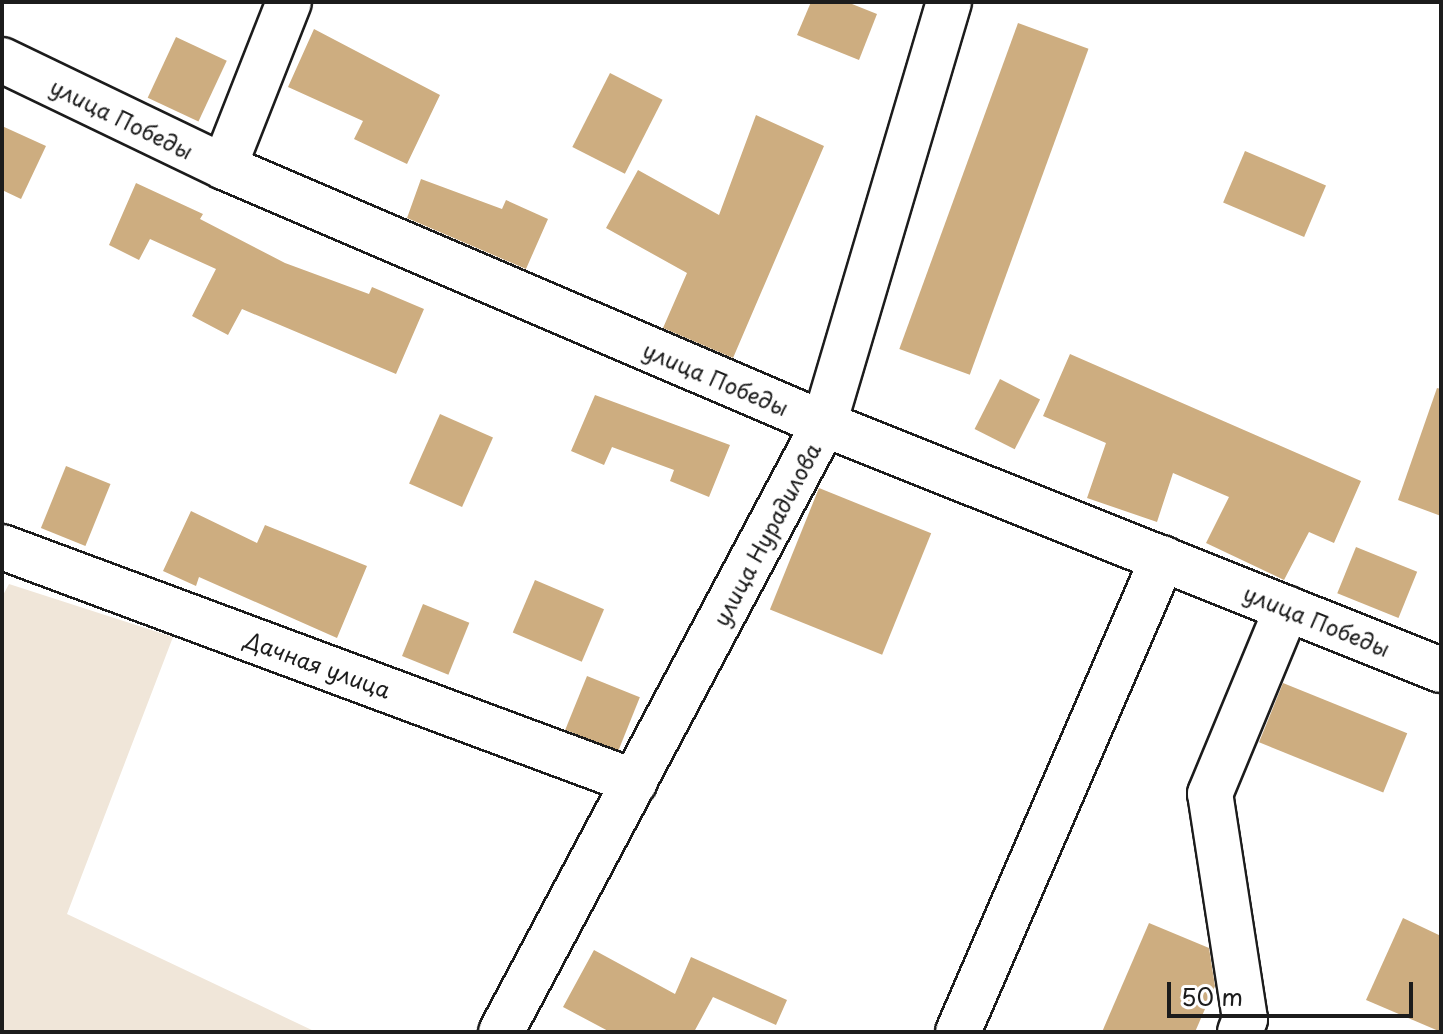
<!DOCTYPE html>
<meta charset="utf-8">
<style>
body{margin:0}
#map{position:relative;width:1443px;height:1034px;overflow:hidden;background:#fff;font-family:"Playpen Sans",sans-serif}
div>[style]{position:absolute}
.built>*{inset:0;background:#f0e6d9}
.building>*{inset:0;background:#cdad80;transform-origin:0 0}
.roads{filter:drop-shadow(2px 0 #1c1c1c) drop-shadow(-2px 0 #1c1c1c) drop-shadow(0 2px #1c1c1c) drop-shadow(0 -2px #1c1c1c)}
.minor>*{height:44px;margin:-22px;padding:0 22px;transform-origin:22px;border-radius:22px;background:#fff}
span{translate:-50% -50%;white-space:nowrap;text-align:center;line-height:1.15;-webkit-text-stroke:6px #fff;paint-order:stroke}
.street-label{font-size:22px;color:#1c1c1c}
.frame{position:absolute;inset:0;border:4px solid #1c1c1c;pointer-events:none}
.scale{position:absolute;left:1167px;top:982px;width:246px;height:36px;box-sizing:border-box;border:4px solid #1c1c1c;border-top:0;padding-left:10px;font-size:24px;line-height:28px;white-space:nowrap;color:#1c1c1c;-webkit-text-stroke:6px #fff;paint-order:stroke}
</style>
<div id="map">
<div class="built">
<i style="clip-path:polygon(9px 584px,173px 637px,67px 914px,316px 1032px,2px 1032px,2px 597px)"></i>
</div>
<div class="building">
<i style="clip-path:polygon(811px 2px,847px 2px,877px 14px,859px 60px,797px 35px)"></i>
<i style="left:1018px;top:23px;width:75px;height:347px;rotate:20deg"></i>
<i style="clip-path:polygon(314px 29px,440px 95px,407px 164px,354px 139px,363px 121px,288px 87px)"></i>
<i style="left:176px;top:37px;width:56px;height:67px;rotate:25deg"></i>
<i style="left:610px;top:73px;width:59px;height:83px;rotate:27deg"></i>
<i style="clip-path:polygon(756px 115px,824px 146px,733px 358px,663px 328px,687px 273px,606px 228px,638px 170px,719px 215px)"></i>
<i style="clip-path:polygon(2px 126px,46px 146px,21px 199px,2px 190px)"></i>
<i style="left:1245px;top:151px;width:88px;height:56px;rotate:23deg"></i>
<i style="clip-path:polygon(421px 179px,502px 209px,506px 200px,548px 219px,526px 269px,407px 218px)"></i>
<i style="clip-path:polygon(136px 183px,203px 214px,200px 219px,285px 263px,369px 294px,372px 287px,424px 309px,396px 374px,242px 309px,228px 335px,192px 316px,216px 269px,150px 239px,139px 260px,109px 245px)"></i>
<i style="clip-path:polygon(1070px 354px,1361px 481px,1334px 543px,1309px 532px,1284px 580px,1206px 543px,1229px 497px,1173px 473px,1157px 522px,1087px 498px,1106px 443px,1043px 416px)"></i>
<i style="left:1000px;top:379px;width:45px;height:56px;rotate:27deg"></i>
<i style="clip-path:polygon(1437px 388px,1441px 389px,1441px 516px,1398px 500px)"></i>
<i style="clip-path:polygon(595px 395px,730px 445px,709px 497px,670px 481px,674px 470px,612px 447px,604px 465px,571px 451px)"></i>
<i style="left:440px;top:414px;width:58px;height:76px;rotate:24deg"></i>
<i style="left:66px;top:466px;width:48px;height:67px;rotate:22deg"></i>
<i style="left:819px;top:488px;width:121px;height:131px;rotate:22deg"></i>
<i style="clip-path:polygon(191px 511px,257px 543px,265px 525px,367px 566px,337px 638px,199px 577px,196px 586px,163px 571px)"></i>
<i style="left:1356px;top:547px;width:66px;height:50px;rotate:22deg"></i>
<i style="left:535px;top:580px;width:75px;height:57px;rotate:23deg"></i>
<i style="left:423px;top:604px;width:50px;height:56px;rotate:22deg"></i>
<i style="left:587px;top:676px;width:57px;height:58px;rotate:22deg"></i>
<i style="left:1283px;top:683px;width:134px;height:64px;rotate:22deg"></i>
<i style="clip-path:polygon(1403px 918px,1441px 936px,1441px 1032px,1366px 1000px)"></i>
<i style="clip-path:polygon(1149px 923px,1209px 948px,1215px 986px,1195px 1032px,1102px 1032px)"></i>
<i style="clip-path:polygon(594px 950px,675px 994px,691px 957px,787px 1000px,776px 1025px,713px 997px,694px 1032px,610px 1032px,563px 1007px)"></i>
</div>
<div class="roads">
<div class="minor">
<i style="left:2px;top:60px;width:246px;rotate:25.7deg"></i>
<i style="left:224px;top:167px;width:653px;rotate:23.19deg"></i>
<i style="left:824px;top:424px;width:664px;rotate:21.74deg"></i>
<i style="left:224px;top:167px;width:177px;rotate:-68.5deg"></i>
<i style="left:2px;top:547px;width:675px;rotate:20.37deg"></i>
<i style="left:501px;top:1032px;width:688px;rotate:-62.02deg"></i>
<i style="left:824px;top:424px;width:440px;rotate:-73.5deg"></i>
<i style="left:958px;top:1032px;width:516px;rotate:-66.61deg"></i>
<i style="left:1240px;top:1032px;width:14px;rotate:-69deg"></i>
<i style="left:1245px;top:1019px;width:228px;rotate:-98.8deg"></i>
<i style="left:1210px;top:794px;width:201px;rotate:-67.5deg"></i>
</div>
</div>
<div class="street-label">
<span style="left:122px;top:118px;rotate:26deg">улица Победы</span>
<span style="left:716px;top:378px;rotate:23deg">улица Победы</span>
<span style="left:766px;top:534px;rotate:-62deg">улица Нурадилова</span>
<span style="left:1317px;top:620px;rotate:22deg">улица Победы</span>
<span style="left:318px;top:664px;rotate:20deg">Дачная улица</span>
</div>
<div class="frame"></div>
<div class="scale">50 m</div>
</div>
